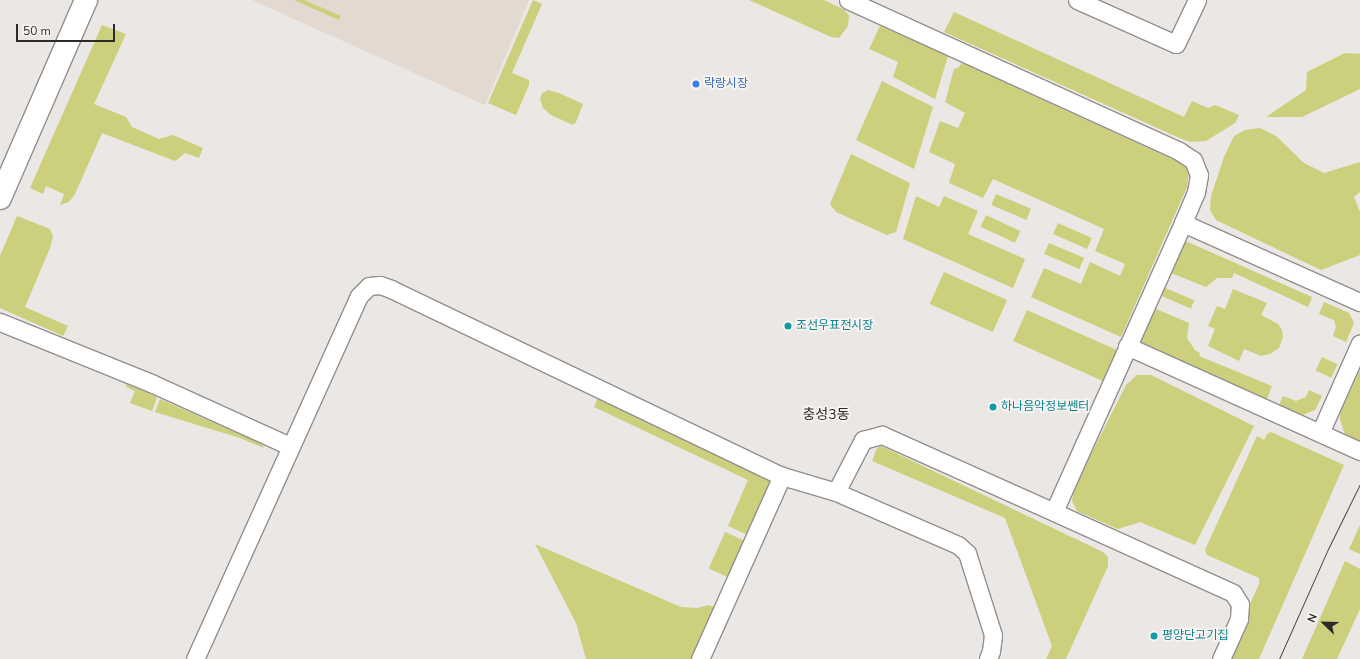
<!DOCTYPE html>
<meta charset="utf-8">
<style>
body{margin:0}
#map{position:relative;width:1360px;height:659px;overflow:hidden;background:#eae7e4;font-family:"Nunito Sans","Noto Sans KR",sans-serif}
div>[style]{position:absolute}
.built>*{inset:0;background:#e3d9d1}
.green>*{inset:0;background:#cccf7b;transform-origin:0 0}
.roads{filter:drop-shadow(1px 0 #928f8c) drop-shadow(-1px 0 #928f8c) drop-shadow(0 1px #928f8c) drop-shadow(0 -1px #928f8c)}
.minor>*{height:17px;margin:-8.5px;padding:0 8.5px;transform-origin:8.5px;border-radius:8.5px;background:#fff}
.major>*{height:22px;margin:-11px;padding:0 11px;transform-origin:11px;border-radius:11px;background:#fff}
.tram>*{height:1px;margin:-0.5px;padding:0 0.5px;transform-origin:0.5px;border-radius:0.5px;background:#474644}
.dots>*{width:11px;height:11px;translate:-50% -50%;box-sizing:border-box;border:2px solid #f7f4f1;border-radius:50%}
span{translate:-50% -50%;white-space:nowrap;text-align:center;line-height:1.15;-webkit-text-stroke:3.5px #f7f4f1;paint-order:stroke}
.shop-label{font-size:12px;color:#366cbe}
.left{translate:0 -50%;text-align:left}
.culture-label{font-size:12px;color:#0d838f}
.quarter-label{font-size:14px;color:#2c2b2a}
.north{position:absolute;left:1304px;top:603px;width:40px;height:40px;-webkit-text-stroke:3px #f7f4f1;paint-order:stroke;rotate:293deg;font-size:11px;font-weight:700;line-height:16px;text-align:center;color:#2c2b2a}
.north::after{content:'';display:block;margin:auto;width:14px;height:18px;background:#2c2b2a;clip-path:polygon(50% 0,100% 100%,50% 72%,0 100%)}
.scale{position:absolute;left:16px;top:24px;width:99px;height:18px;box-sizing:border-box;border:2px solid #2c2b2a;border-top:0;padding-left:5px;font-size:12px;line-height:14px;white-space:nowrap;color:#2c2b2a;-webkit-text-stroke:3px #f7f4f1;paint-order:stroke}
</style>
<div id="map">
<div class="built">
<i style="clip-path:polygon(252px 0,529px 0,485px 105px)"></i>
</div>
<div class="green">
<i style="clip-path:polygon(294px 0,304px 0,341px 16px,339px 20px)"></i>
<i style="clip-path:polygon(533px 0,542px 4px,512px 73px,529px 80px,529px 85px,516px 115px,488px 103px)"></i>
<i style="clip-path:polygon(749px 0,824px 0,843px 9px,849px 15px,848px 26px,839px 38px,831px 37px)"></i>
<i style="clip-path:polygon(954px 12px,1184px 117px,1192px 101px,1208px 108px,1215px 105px,1239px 115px,1235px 123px,1206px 141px,1190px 142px,1175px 136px,944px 32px)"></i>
<i style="clip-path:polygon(102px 25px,126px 34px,94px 104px,126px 117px,132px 127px,159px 139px,173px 135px,203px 148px,199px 158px,185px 153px,175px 161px,102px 133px,75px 194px,69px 202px,60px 205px,64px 194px,46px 186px,43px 194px,30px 188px)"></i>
<i style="clip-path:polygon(880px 26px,948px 56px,935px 99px,893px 77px,898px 62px,869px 49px)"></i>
<i style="clip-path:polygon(1345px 53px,1360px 54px,1360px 89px,1302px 117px,1266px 117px,1306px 90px,1307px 72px)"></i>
<i style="clip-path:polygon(962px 63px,1183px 164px,1189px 171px,1187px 187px,1121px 337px,1031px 297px,1044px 268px,1081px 284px,1090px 262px,1120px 276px,1125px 264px,1095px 251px,1104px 229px,993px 179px,983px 198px,949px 183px,955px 164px,929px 152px,940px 121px,958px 128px,965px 113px,945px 102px,954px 69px,958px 68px)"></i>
<i style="clip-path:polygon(882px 81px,933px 107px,914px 169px,856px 140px)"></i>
<i style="clip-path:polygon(548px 90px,559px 93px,583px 104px,576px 122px,573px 125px,551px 115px,543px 108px,540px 99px,542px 93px)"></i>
<i style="clip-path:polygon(1260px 128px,1276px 136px,1304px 163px,1324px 173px,1360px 162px,1360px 192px,1354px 197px,1360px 212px,1360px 255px,1321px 270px,1216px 220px,1210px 210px,1211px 196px,1224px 157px,1234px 136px,1245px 130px)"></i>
<i style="clip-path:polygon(851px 154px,910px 183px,896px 232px,887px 235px,836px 212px,830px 204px)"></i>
<i style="left:996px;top:194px;width:38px;height:12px;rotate:23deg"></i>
<i style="clip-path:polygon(916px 196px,939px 207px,944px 196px,978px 211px,968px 234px,1025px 259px,1013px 288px,903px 239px)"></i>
<i style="left:986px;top:215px;width:38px;height:13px;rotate:25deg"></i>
<i style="clip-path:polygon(17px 216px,50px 229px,53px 236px,50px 248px,25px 307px,68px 326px,63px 336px,0 308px,0 256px)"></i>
<i style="left:1058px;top:223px;width:37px;height:12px;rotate:24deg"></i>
<i style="clip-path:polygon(1181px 239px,1312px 297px,1308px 307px,1234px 273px,1232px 278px,1217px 278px,1206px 287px,1166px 271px)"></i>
<i style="left:1049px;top:243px;width:38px;height:12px;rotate:23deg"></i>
<i style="left:944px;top:272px;width:69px;height:35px;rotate:24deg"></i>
<i style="left:1163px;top:287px;width:34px;height:9px;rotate:23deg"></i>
<i style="clip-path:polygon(1233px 289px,1267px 303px,1261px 315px,1278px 324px,1282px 330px,1283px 337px,1279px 348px,1270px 354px,1261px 356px,1244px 349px,1239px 361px,1208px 346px,1215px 329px,1208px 326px,1217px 306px,1225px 309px)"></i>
<i style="clip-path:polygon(1324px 302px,1349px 313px,1354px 323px,1346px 342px,1333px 336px,1336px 327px,1334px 320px,1319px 314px)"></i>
<i style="clip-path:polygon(1154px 308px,1189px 323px,1187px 338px,1195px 350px,1200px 353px,1199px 356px,1272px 386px,1267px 399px,1140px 343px)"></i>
<i style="left:1027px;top:310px;width:100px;height:34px;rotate:24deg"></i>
<i style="left:1322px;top:357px;width:17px;height:15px;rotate:25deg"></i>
<i style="clip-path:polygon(1360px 370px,1360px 442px,1354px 441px,1345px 435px,1340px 419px,1340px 413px)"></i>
<i style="clip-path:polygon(1137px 375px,1151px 375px,1254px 426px,1195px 545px,1140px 522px,1118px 529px,1077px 511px,1072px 501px,1074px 488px,1126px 385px)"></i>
<i style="clip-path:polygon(127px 383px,157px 397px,152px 411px,130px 403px,135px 391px,126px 387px)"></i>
<i style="clip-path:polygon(1309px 390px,1322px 396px,1315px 410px,1302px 415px,1279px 405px,1283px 396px,1296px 401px,1306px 397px)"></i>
<i style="clip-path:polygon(598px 397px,769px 479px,770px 483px,748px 535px,728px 526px,748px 480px,594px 407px)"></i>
<i style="clip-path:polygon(160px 399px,262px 444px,264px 448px,240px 438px,155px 412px)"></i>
<i style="clip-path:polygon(1271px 432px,1344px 465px,1259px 659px,1225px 659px,1259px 584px,1259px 578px,1207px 555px,1205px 550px,1257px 436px,1264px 440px,1267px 434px)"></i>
<i style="clip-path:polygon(881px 446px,1103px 552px,1108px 557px,1108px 566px,1066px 659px,1046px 659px,1052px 646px,1005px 518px,872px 461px,877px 448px)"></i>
<i style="clip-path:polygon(1360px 525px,1360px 554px,1349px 549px)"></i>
<i style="left:725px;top:532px;width:22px;height:40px;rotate:24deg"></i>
<i style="clip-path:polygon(535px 544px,681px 607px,698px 608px,708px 605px,715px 607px,692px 659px,586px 659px,576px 623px)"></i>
<i style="clip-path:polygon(1345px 561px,1360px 569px,1360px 609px,1337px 659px,1302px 659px)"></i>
</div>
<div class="roads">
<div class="minor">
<i style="left:848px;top:0;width:364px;rotate:24.5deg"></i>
<i style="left:1179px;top:151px;width:17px;rotate:33deg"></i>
<i style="left:1193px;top:160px;width:16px;rotate:68deg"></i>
<i style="left:1199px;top:175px;width:17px;rotate:100deg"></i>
<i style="left:1196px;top:192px;width:34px;rotate:113deg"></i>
<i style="left:1183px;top:223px;width:194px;rotate:24.1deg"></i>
<i style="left:1077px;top:0;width:108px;rotate:24deg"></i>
<i style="left:1176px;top:44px;width:49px;rotate:-64.5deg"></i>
<i style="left:1183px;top:223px;width:316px;rotate:114.1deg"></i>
<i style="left:1054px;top:512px;width:196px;rotate:24.3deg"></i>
<i style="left:1233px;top:593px;width:13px;rotate:58deg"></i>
<i style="left:1240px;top:604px;width:15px;rotate:94deg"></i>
<i style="left:1239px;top:619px;width:44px;rotate:114.2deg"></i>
<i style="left:0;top:322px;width:163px;rotate:22deg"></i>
<i style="left:151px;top:383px;width:153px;rotate:24.4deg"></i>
<i style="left:1127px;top:346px;width:256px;rotate:24.3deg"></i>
<i style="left:1320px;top:433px;width:98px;rotate:-66deg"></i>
<i style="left:836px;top:492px;width:133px;rotate:23.5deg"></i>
<i style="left:958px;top:545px;width:12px;rotate:42deg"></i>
<i style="left:967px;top:553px;width:86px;rotate:72.4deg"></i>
<i style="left:993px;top:635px;width:16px;rotate:97deg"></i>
<i style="left:991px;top:651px;width:9px;rotate:111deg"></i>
<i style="left:195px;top:659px;width:398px;rotate:-65.7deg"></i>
<i style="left:359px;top:296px;width:14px;rotate:-45deg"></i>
<i style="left:369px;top:286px;width:11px;rotate:-5deg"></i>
<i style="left:380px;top:285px;width:12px;rotate:20deg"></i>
<i style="left:391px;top:289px;width:433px;rotate:25.6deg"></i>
<i style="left:700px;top:659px;width:201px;rotate:-65.9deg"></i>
<i style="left:782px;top:476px;width:56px;rotate:16.5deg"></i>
<i style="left:836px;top:492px;width:59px;rotate:-62.6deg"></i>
<i style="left:863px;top:440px;width:20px;rotate:-15deg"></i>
<i style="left:882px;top:435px;width:188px;rotate:24.1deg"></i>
</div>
<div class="major">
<i style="left:0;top:198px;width:216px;rotate:-66.5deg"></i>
</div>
</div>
<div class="tram">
<i style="left:1279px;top:659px;width:120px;rotate:-66deg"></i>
<i style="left:1328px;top:549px;width:72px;rotate:-63.8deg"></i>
</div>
<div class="dots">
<i style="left:696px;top:84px;background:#3f7fe0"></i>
<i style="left:788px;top:326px;background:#0f9aa8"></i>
<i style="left:993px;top:407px;background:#0f9aa8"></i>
<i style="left:1154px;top:636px;background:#0f9aa8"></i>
</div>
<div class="shop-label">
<span class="left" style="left:704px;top:84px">락랑시장</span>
</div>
<div class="culture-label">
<span class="left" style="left:796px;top:326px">조선우표전시장</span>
<span class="left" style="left:1001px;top:407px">하나음악정보쎈터</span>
<span class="left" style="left:1162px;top:636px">평양단고기집</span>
</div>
<div class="quarter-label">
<span style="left:826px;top:415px">충성3동</span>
</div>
<div class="north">N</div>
<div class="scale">50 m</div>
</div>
